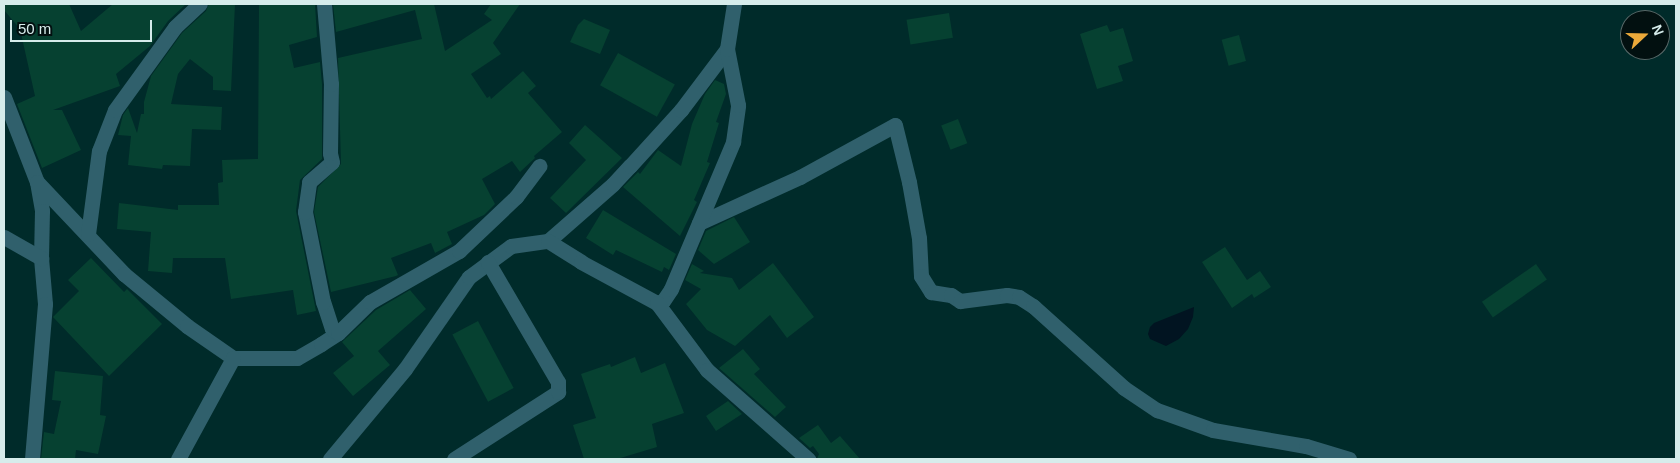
<!DOCTYPE html>
<style>
body{margin:0}
#map{position:relative;width:1680px;height:463px;overflow:hidden;background:#002b2a;font-family:Helvetica,sans-serif}
div>[style]{position:absolute}
.water>*{inset:0;background:#011421}
.building>*{inset:0;background:#064131;transform-origin:0 0}
.minor>*{height:15px;margin:-7.5px;padding:0 7.5px;transform-origin:7.5px;border-radius:7.5px;background:#30606c}
span{translate:-50% -50%;white-space:nowrap;text-align:center;line-height:1.15;-webkit-text-stroke:5px #021010;paint-order:stroke}
.frame{position:absolute;inset:0;border:5px solid #d6eceb;pointer-events:none}
.north{position:absolute;left:1620px;top:10px;width:50px;height:50px;box-sizing:border-box;background:#021010;border:1px solid #576868;border-radius:50%;rotate:69deg;font-size:14px;font-weight:700;line-height:20px;text-align:center;color:#d6eceb}
.north::after{content:'';display:block;margin:auto;width:18px;height:22px;background:#eba93a;clip-path:polygon(50% 0,100% 100%,50% 72%,0 100%)}
.scale{position:absolute;left:10px;top:20px;width:142px;height:22px;box-sizing:border-box;border:2px solid #d6eceb;border-top:0;padding-left:6px;font-size:15px;line-height:18px;white-space:nowrap;color:#d6eceb;-webkit-text-stroke:4px #021010;paint-order:stroke}
</style>
<div id="map">
<div class="water">
<i style="clip-path:polygon(1194px 307px,1193px 317px,1188px 329px,1179px 339px,1166px 346px,1150px 339px,1148px 334px,1150px 327px,1154px 323px)"></i>
</div>
<div class="building">
<i style="clip-path:polygon(4px 4px,69px 4px,81px 31px,113px 4px,186px 4px,168px 21px,150px 46px,116px 74px,120px 86px,53px 110px,62px 110px,81px 150px,42px 168px,17px 104px,35px 96px,20px 29px,4px 10px)"></i>
<i style="clip-path:polygon(209px 4px,235px 4px,231px 91px,213px 90px,213px 77px,190px 59px,178px 74px,171px 104px,222px 107px,221px 130px,192px 129px,190px 166px,163px 165px,162px 169px,128px 165px,131px 136px,118px 135px,123px 115px,128px 108px,137px 133px,141px 114px,144px 114px,144px 102px,151px 76px,182px 33px,206px 11px)"></i>
<i style="clip-path:polygon(259px 4px,315px 4px,317px 37px,289px 45px,294px 68px,320px 62px,322px 84px,322px 159px,300px 180px,296px 211px,316px 311px,297px 315px,293px 290px,231px 299px,225px 258px,173px 258px,172px 273px,148px 271px,151px 232px,117px 229px,119px 203px,178px 210px,178px 205px,219px 205px,218px 183px,223px 182px,222px 160px,258px 159px)"></i>
<i style="clip-path:polygon(333px 4px,434px 4px,445px 51px,492px 20px,484px 14px,491px 4px,520px 4px,493px 43px,501px 54px,471px 74px,487px 98px,490px 96px,491px 99px,523px 71px,536px 86px,528px 93px,562px 132px,534px 156px,535px 158px,520px 172px,512px 161px,482px 179px,495px 204px,484px 215px,447px 232px,452px 244px,435px 253px,431px 243px,391px 258px,398px 275px,396px 276px,331px 292px,314px 212px,318px 187px,341px 164px,338px 58px,422px 39px,415px 10px,336px 32px)"></i>
<i style="left:949px;top:13px;width:25px;height:43px;rotate:81deg"></i>
<i style="clip-path:polygon(584px 19px,610px 30px,600px 54px,570px 42px,578px 25px)"></i>
<i style="clip-path:polygon(1107px 25px,1110px 32px,1123px 28px,1133px 61px,1118px 66px,1123px 81px,1097px 89px,1080px 34px)"></i>
<i style="left:1239px;top:35px;width:27px;height:18px;rotate:75deg"></i>
<i style="left:618px;top:53px;width:65px;height:37px;rotate:29deg"></i>
<i style="clip-path:polygon(715px 80px,724px 84px,726px 94px,716px 122px,719px 123px,707px 162px,710px 163px,694px 200px,697px 202px,680px 236px,623px 187px,638px 172px,640px 174px,658px 150px,681px 166px,692px 124px,705px 94px)"></i>
<i style="left:958px;top:119px;width:26px;height:18px;rotate:69deg"></i>
<i style="clip-path:polygon(585px 125px,622px 158px,566px 213px,550px 198px,586px 160px,569px 143px)"></i>
<i style="clip-path:polygon(603px 210px,676px 254px,669px 270px,664px 267px,662px 272px,616px 250px,613px 255px,586px 238px)"></i>
<i style="clip-path:polygon(734px 217px,750px 242px,714px 264px,698px 250px,706px 231px)"></i>
<i style="clip-path:polygon(1225px 247px,1247px 280px,1260px 271px,1271px 287px,1254px 298px,1252px 294px,1232px 308px,1202px 262px)"></i>
<i style="clip-path:polygon(91px 258px,124px 292px,127px 289px,162px 324px,109px 376px,53px 317px,79px 291px,68px 280px)"></i>
<i style="clip-path:polygon(773px 263px,814px 317px,787px 338px,770px 315px,735px 346px,707px 330px,686px 304px,701px 289px,685px 280px,692px 264px,704px 271px,700px 273px,732px 278px,739px 290px)"></i>
<i style="left:1536px;top:264px;width:19px;height:66px;rotate:55deg"></i>
<i style="clip-path:polygon(410px 290px,426px 309px,378px 351px,390px 365px,353px 396px,333px 373px,354px 356px,342px 342px,376px 310px)"></i>
<i style="left:478px;top:321px;width:76px;height:29px;rotate:62deg"></i>
<i style="clip-path:polygon(743px 349px,760px 369px,754px 374px,786px 407px,775px 417px,719px 368px)"></i>
<i style="clip-path:polygon(635px 357px,641px 373px,665px 363px,684px 413px,652px 424px,657px 447px,617px 459px,584px 459px,573px 425px,596px 418px,581px 374px,610px 364px,611px 367px)"></i>
<i style="clip-path:polygon(55px 371px,103px 376px,100px 415px,106px 416px,98px 454px,76px 450px,75px 459px,41px 459px,44px 432px,54px 434px,61px 401px,52px 400px)"></i>
<i style="clip-path:polygon(728px 401px,742px 414px,716px 431px,706px 416px)"></i>
<i style="clip-path:polygon(818px 425px,831px 443px,840px 436px,860px 459px,817px 459px,819px 454px,813px 446px,810px 448px,799px 438px)"></i>
</div>
<div class="minor">
<i style="left:4px;top:97px;width:91px;rotate:68.8deg"></i>
<i style="left:37px;top:182px;width:29px;rotate:80deg"></i>
<i style="left:42px;top:211px;width:47px;rotate:91.2deg"></i>
<i style="left:41px;top:258px;width:46px;rotate:85deg"></i>
<i style="left:45px;top:304px;width:156px;rotate:94.8deg"></i>
<i style="left:37px;top:182px;width:127px;rotate:46.6deg"></i>
<i style="left:124px;top:274px;width:82px;rotate:39.5deg"></i>
<i style="left:187px;top:326px;width:56px;rotate:34.8deg"></i>
<i style="left:233px;top:358px;width:64px"></i>
<i style="left:297px;top:358px;width:28px;rotate:-30deg"></i>
<i style="left:321px;top:344px;width:20px;rotate:-33deg"></i>
<i style="left:338px;top:333px;width:7px;rotate:-146deg"></i>
<i style="left:332px;top:329px;width:28px;rotate:-108deg"></i>
<i style="left:323px;top:302px;width:92px;rotate:-101.3deg"></i>
<i style="left:305px;top:212px;width:30px;rotate:-82deg"></i>
<i style="left:309px;top:182px;width:30px;rotate:-41deg"></i>
<i style="left:332px;top:162px;width:9px;rotate:-103deg"></i>
<i style="left:330px;top:153px;width:69px;rotate:-89.2deg"></i>
<i style="left:331px;top:84px;width:80px;rotate:-95deg"></i>
<i style="left:699px;top:223px;width:111px;rotate:-24.5deg"></i>
<i style="left:800px;top:177px;width:108px;rotate:-28.7deg"></i>
<i style="left:895px;top:125px;width:59px;rotate:76.2deg"></i>
<i style="left:909px;top:182px;width:57px;rotate:79.9deg"></i>
<i style="left:919px;top:238px;width:38px;rotate:87deg"></i>
<i style="left:921px;top:276px;width:19px;rotate:58deg"></i>
<i style="left:931px;top:292px;width:20px;rotate:9deg"></i>
<i style="left:951px;top:295px;width:11px;rotate:34deg"></i>
<i style="left:960px;top:301px;width:47px;rotate:-7.3deg"></i>
<i style="left:1007px;top:295px;width:12px;rotate:9deg"></i>
<i style="left:1019px;top:297px;width:17px;rotate:33deg"></i>
<i style="left:1033px;top:306px;width:122px;rotate:42deg"></i>
<i style="left:1124px;top:388px;width:40px;rotate:34deg"></i>
<i style="left:1157px;top:410px;width:59px;rotate:19.7deg"></i>
<i style="left:1213px;top:430px;width:94px;rotate:9.8deg"></i>
<i style="left:1306px;top:446px;width:45px;rotate:16.8deg"></i>
<i style="left:88px;top:234px;width:84px;rotate:-82.5deg"></i>
<i style="left:99px;top:151px;width:44px;rotate:-68.7deg"></i>
<i style="left:115px;top:110px;width:102px;rotate:-54.1deg"></i>
<i style="left:175px;top:27px;width:34px;rotate:-43deg"></i>
<i style="left:4px;top:237px;width:43px;rotate:29.6deg"></i>
<i style="left:548px;top:241px;width:86px;rotate:-41.2deg"></i>
<i style="left:613px;top:184px;width:25px;rotate:-47deg"></i>
<i style="left:630px;top:166px;width:76px;rotate:-47.7deg"></i>
<i style="left:681px;top:110px;width:76px;rotate:-53deg"></i>
<i style="left:657px;top:303px;width:6px;rotate:-18deg"></i>
<i style="left:663px;top:301px;width:14px;rotate:-56deg"></i>
<i style="left:671px;top:289px;width:160px;rotate:-67.1deg"></i>
<i style="left:733px;top:142px;width:37px;rotate:-82deg"></i>
<i style="left:738px;top:105px;width:57px;rotate:-101.1deg"></i>
<i style="left:727px;top:49px;width:46px;rotate:-81.2deg"></i>
<i style="left:338px;top:333px;width:45px;rotate:-44.1deg"></i>
<i style="left:370px;top:302px;width:103px;rotate:-29.8deg"></i>
<i style="left:459px;top:251px;width:79px;rotate:-43.5deg"></i>
<i style="left:516px;top:197px;width:39px;rotate:-53deg"></i>
<i style="left:178px;top:459px;width:115px;rotate:-61.4deg"></i>
<i style="left:330px;top:459px;width:117px;rotate:-50.2deg"></i>
<i style="left:405px;top:369px;width:112px;rotate:-55.2deg"></i>
<i style="left:469px;top:277px;width:52px;rotate:-36.4deg"></i>
<i style="left:511px;top:246px;width:37px;rotate:-8deg"></i>
<i style="left:548px;top:241px;width:39px;rotate:32deg"></i>
<i style="left:581px;top:262px;width:86px;rotate:28.3deg"></i>
<i style="left:657px;top:303px;width:84px;rotate:53.3deg"></i>
<i style="left:707px;top:370px;width:135px;rotate:41.4deg"></i>
<i style="left:454px;top:459px;width:124px;rotate:-32.8deg"></i>
<i style="left:558px;top:392px;width:10px;rotate:-90deg"></i>
<i style="left:558px;top:382px;width:139px;rotate:-120.3deg"></i>
</div>
<div class="frame"></div>
<div class="north">N</div>
<div class="scale">50 m</div>
</div>
